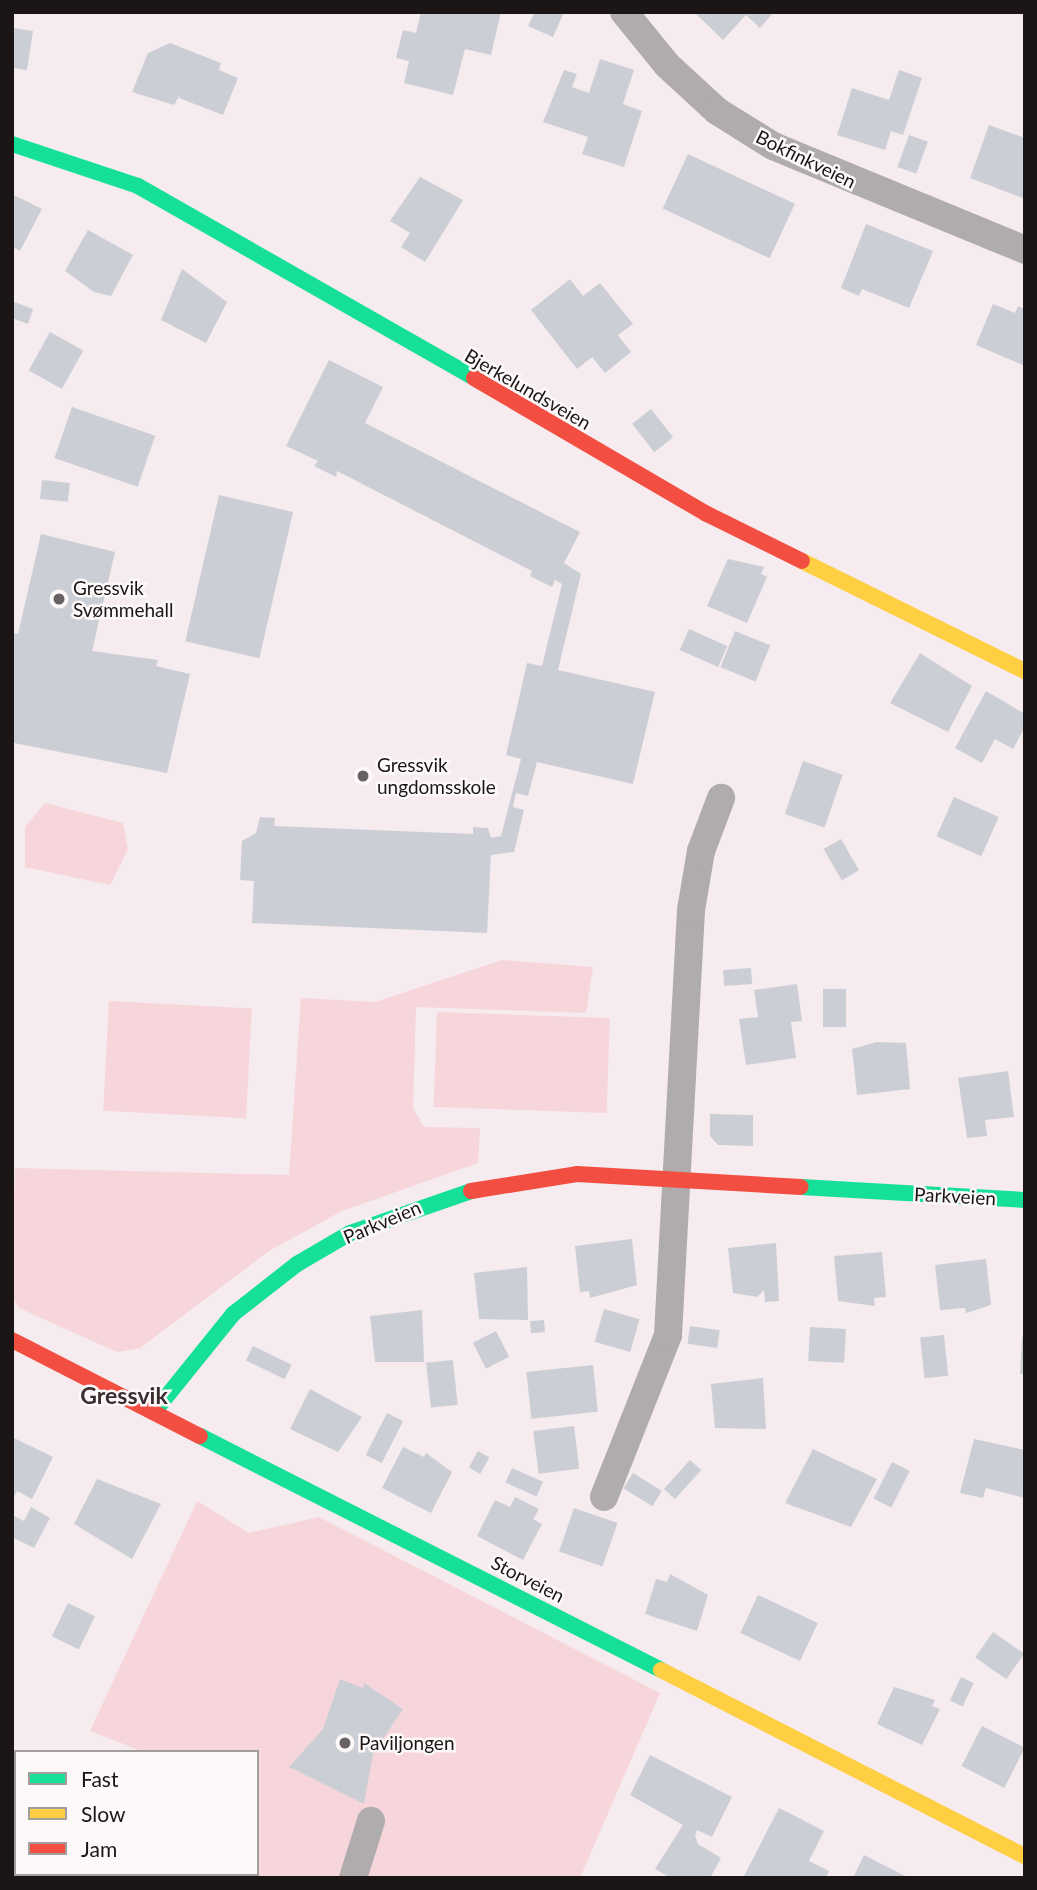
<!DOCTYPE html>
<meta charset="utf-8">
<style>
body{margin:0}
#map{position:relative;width:1037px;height:1890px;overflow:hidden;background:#f6ebee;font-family:Lato,sans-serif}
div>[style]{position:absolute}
.green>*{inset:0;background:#f7d6db;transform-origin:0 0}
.building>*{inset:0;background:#cbcfd5;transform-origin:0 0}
.street>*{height:28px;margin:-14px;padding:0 14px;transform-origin:14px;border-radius:14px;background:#b0acad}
.fast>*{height:16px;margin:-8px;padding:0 8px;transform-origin:8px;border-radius:8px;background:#16e098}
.slow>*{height:16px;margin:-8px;padding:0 8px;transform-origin:8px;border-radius:8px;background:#ffcf43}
.jam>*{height:16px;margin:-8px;padding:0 8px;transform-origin:8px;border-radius:8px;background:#f24e42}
.dots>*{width:19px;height:19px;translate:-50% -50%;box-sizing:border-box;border:4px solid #fdf9f9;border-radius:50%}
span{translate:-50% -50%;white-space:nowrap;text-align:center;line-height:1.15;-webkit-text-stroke:5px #fdf9f9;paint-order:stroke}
.street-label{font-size:19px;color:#1c1516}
.poi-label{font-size:19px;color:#1c1516}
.left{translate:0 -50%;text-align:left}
.quarter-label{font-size:23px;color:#3b2d2f;font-weight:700}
.frame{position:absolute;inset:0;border:14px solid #1c1516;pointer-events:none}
.legend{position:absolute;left:14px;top:1750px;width:245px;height:126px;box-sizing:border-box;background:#fdf9f9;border:2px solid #a39e9e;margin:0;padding:9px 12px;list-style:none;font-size:21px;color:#1c1516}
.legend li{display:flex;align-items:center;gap:14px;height:35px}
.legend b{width:35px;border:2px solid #a39e9e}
</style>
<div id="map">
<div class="green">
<i style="clip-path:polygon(45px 803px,123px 823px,128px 849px,110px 885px,25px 867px,25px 827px)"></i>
<i style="clip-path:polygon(502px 960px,593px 967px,586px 1013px,416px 1007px,413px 1108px,424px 1127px,480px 1128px,478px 1163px,342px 1211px,269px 1251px,140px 1348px,117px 1352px,19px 1308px,12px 1297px,15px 1168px,289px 1175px,301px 998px,375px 1002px)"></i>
<i style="left:109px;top:1001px;width:143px;height:110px;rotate:3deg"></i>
<i style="left:437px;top:1012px;width:173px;height:95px;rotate:2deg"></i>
<i style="clip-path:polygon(197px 1501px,249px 1533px,319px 1517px,660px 1693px,580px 1878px,191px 1878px,257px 1874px,257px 1752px,144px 1752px,90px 1731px)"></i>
</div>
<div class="building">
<i style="clip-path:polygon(12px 12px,14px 28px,33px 31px,27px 70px,12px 68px)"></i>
<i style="clip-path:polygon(421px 12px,501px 12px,491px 55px,465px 49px,453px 95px,404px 83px,409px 61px,396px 58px,403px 30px,416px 33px)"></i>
<i style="clip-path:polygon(535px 12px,564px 12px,553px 37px,528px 26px)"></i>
<i style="clip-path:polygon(694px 12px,774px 12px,760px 28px,746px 15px,723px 40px)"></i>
<i style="clip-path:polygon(170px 43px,221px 63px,219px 70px,238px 78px,223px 115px,179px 98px,181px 93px,174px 105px,132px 92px,148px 53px)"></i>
<i style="clip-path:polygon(600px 59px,634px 70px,623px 104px,642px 111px,624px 167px,582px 154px,588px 137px,543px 122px,564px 70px,577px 74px,572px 87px,589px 93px)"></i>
<i style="clip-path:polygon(899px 70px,922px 78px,903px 135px,891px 131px,885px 150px,837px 135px,852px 88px,889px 100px)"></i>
<i style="clip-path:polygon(989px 125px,1025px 138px,1025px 199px,970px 178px)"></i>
<i style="left:909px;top:135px;width:20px;height:34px;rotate:20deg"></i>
<i style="left:688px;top:154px;width:118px;height:60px;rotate:25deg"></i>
<i style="clip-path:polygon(420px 177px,463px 200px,425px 262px,401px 247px,410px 233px,390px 221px)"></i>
<i style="clip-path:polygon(12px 194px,42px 209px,20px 251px,12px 247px)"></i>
<i style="clip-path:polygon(866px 224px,933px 251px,909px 308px,862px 289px,859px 296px,841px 288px)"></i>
<i style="clip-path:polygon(88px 230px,133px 255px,111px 296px,94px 292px,65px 271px)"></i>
<i style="clip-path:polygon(182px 269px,227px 302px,206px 343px,161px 320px)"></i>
<i style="clip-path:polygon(570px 279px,583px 296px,600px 283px,633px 324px,618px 335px,631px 352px,605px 373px,592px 357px,577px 369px,531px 310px)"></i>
<i style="clip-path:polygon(12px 301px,33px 309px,28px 324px,12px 318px)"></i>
<i style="clip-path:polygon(993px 304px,1015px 313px,1018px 306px,1025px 309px,1025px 366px,976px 345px)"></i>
<i style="left:50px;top:332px;width:38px;height:44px;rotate:29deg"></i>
<i style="clip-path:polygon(329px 360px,383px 387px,365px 423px,580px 532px,564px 563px,581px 574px,558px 670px,655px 692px,633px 784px,537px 762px,528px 796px,516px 793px,513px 807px,524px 810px,514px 852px,491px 855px,487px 933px,252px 923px,254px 881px,240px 880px,242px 841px,256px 833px,260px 817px,275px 818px,274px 826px,473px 834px,473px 827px,488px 828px,491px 838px,501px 836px,521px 759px,506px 755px,527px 663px,542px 666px,562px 584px,555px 580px,552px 587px,530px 576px,532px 571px,337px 471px,336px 477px,314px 466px,318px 461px,286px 446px)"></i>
<i style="left:72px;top:407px;width:88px;height:54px;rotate:19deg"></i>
<i style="left:651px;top:409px;width:36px;height:24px;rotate:52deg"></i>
<i style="left:42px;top:480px;width:28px;height:19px;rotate:6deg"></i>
<i style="left:219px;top:495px;width:76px;height:150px;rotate:13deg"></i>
<i style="clip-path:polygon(41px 534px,115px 552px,92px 651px,158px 660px,156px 666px,190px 674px,167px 773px,14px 743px,12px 633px,18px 634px)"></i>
<i style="clip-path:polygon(728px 559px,764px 567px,761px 574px,767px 577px,747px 623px,707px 606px)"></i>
<i style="left:689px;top:629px;width:42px;height:23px;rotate:24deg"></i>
<i style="left:735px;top:631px;width:38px;height:39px;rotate:22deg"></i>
<i style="clip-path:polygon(920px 653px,972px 686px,948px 732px,890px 703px)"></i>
<i style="clip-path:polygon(986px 691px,1025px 714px,1025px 727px,1013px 749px,995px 739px,982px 763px,955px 748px)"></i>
<i style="left:803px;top:761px;width:42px;height:56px;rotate:19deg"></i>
<i style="left:954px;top:797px;width:49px;height:43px;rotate:24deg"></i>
<i style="left:841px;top:839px;width:36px;height:20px;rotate:60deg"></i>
<i style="left:751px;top:968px;width:16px;height:28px;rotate:86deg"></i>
<i style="clip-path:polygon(797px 984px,802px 1021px,791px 1022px,796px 1058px,746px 1065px,739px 1019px,758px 1017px,754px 990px)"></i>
<i style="left:823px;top:989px;width:23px;height:38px"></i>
<i style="clip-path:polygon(877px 1042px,906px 1043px,910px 1089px,857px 1095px,852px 1049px)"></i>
<i style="clip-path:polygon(1008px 1071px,1014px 1117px,985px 1120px,987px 1136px,967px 1138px,958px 1078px)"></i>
<i style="clip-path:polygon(710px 1114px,753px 1115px,753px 1146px,718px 1145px,710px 1136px)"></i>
<i style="clip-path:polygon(632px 1239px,637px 1285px,590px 1298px,589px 1291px,580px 1292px,575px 1246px)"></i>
<i style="clip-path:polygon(776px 1243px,779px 1301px,765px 1302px,764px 1290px,757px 1297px,733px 1293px,728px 1248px)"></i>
<i style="clip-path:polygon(882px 1252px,886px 1297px,874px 1298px,875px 1306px,838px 1301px,834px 1256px)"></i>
<i style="clip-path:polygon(986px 1259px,991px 1305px,966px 1313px,965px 1308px,940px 1310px,935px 1265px)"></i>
<i style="clip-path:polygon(527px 1267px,528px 1320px,479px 1319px,474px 1273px)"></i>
<i style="left:604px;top:1309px;width:37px;height:34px;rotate:16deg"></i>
<i style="clip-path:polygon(422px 1310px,424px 1362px,375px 1362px,370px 1316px)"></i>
<i style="left:544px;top:1320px;width:12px;height:14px;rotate:85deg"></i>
<i style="left:690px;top:1326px;width:30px;height:18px;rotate:8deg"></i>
<i style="left:810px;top:1327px;width:36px;height:34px;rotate:3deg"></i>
<i style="left:496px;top:1331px;width:29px;height:26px;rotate:63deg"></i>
<i style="left:944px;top:1335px;width:41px;height:24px;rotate:84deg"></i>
<i style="clip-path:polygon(1022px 1337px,1025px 1337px,1025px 1374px,1020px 1374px)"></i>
<i style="left:253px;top:1346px;width:43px;height:16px;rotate:26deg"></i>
<i style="left:453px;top:1360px;width:45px;height:27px;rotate:84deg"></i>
<i style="left:593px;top:1365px;width:47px;height:67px;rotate:84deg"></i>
<i style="clip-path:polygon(763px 1378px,766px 1429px,715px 1428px,711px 1384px)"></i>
<i style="clip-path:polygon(310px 1389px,362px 1417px,338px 1452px,290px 1429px)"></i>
<i style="left:387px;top:1413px;width:18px;height:47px;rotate:27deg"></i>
<i style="left:574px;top:1426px;width:43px;height:41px;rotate:83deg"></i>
<i style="clip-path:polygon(12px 1437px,53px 1457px,32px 1499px,17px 1491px,12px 1501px)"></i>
<i style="clip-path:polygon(974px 1439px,1025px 1450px,1025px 1498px,986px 1488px,983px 1498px,960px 1493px)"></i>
<i style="clip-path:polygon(403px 1447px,424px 1457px,426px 1453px,452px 1472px,431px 1513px,382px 1488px)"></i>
<i style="clip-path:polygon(813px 1449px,877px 1479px,851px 1527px,785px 1503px)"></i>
<i style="left:478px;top:1451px;width:13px;height:19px;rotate:29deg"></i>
<i style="left:690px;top:1460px;width:15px;height:39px;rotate:42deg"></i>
<i style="left:892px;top:1462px;width:20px;height:41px;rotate:27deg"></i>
<i style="left:512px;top:1468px;width:34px;height:16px;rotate:24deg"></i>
<i style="left:633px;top:1473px;width:34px;height:18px;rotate:32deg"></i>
<i style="clip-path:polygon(97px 1479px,161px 1504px,132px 1559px,74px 1524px)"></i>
<i style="clip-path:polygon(515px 1497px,539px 1509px,533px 1519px,542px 1524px,523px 1560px,477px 1536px,495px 1500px,510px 1507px)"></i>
<i style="clip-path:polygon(31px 1507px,50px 1518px,34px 1548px,12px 1537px,12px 1515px,24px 1521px)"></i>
<i style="left:574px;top:1508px;width:46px;height:46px;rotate:19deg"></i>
<i style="clip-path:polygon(670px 1574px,708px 1595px,697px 1631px,645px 1614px,656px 1579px,667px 1582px)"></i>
<i style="left:758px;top:1595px;width:66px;height:42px;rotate:25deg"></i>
<i style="left:68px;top:1603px;width:30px;height:37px;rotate:26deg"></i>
<i style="left:993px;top:1632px;width:38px;height:31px;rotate:35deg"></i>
<i style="left:961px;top:1677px;width:14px;height:26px;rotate:25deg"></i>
<i style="clip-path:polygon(340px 1679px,363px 1688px,364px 1683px,403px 1709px,373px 1754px,364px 1804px,289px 1767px,323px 1729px)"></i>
<i style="clip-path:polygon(894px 1687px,935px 1700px,932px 1706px,940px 1709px,922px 1745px,877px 1724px)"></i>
<i style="left:982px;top:1726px;width:48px;height:45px;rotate:27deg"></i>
<i style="clip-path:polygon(650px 1755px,732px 1797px,712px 1837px,697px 1830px,695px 1835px,698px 1844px,721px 1858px,710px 1878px,671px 1878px,655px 1869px,683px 1825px,630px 1795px)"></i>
<i style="left:12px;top:1799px;width:4px;height:48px;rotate:14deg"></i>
<i style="clip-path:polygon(779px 1808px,824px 1831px,809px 1861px,829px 1871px,826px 1878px,743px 1878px)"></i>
<i style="clip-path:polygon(864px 1855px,909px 1878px,853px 1878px)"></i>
<i style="clip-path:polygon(85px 1874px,139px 1874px,147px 1878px,84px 1878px)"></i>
</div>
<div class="street">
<i style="left:624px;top:12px;width:68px;rotate:50.9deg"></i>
<i style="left:667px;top:65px;width:68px;rotate:42.6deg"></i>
<i style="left:717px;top:111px;width:66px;rotate:32deg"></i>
<i style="left:773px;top:146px;width:273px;rotate:22.4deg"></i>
<i style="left:604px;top:1497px;width:174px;rotate:-68.4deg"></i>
<i style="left:668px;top:1335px;width:426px;rotate:-86.9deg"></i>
<i style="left:691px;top:910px;width:60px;rotate:-80.4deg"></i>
<i style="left:701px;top:851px;width:57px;rotate:-69.3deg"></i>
<i style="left:353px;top:1878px;width:60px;rotate:-72.5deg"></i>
</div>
<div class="fast">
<i style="left:12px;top:144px;width:133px;rotate:18.4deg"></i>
<i style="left:138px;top:186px;width:387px;rotate:29.7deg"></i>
<i style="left:801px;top:1187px;width:224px;rotate:3.3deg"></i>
<i style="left:154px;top:1412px;width:126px;rotate:-51.1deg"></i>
<i style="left:233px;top:1314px;width:81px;rotate:-38deg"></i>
<i style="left:297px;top:1264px;width:61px;rotate:-30.3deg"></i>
<i style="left:350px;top:1233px;width:128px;rotate:-19.1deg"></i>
<i style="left:200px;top:1436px;width:517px;rotate:26.91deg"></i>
</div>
<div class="slow">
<i style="left:802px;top:561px;width:249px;rotate:26.3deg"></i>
<i style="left:661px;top:1670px;width:409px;rotate:27.1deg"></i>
</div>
<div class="jam">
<i style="left:474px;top:378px;width:268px;rotate:30.3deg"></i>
<i style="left:705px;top:513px;width:108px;rotate:26.3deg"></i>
<i style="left:471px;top:1191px;width:107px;rotate:-9.1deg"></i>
<i style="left:577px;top:1174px;width:224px;rotate:3.3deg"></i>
<i style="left:12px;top:1340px;width:211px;rotate:27.1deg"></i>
</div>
<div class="dots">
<i style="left:59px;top:599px;background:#686062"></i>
<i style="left:363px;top:776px;background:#686062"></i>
<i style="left:345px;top:1743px;background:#686062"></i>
</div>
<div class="street-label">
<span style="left:806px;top:159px;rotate:26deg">Bokfinkveien</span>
<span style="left:528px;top:389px;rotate:30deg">Bjerkelundsveien</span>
<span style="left:955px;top:1196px;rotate:3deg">Parkveien</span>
<span style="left:382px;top:1222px;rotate:-23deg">Parkveien</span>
<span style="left:528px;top:1579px;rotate:27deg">Storveien</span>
</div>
<div class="poi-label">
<span class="left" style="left:73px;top:599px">Gressvik<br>Svømmehall</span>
<span class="left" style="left:377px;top:776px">Gressvik<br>ungdomsskole</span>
<span class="left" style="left:359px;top:1743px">Paviljongen</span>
</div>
<div class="quarter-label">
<span style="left:124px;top:1395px">Gressvik</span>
</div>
<div class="frame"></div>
<ul class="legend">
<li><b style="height:9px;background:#16e098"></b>Fast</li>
<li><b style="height:9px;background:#ffcf43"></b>Slow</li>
<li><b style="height:9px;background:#f24e42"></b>Jam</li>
</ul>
</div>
